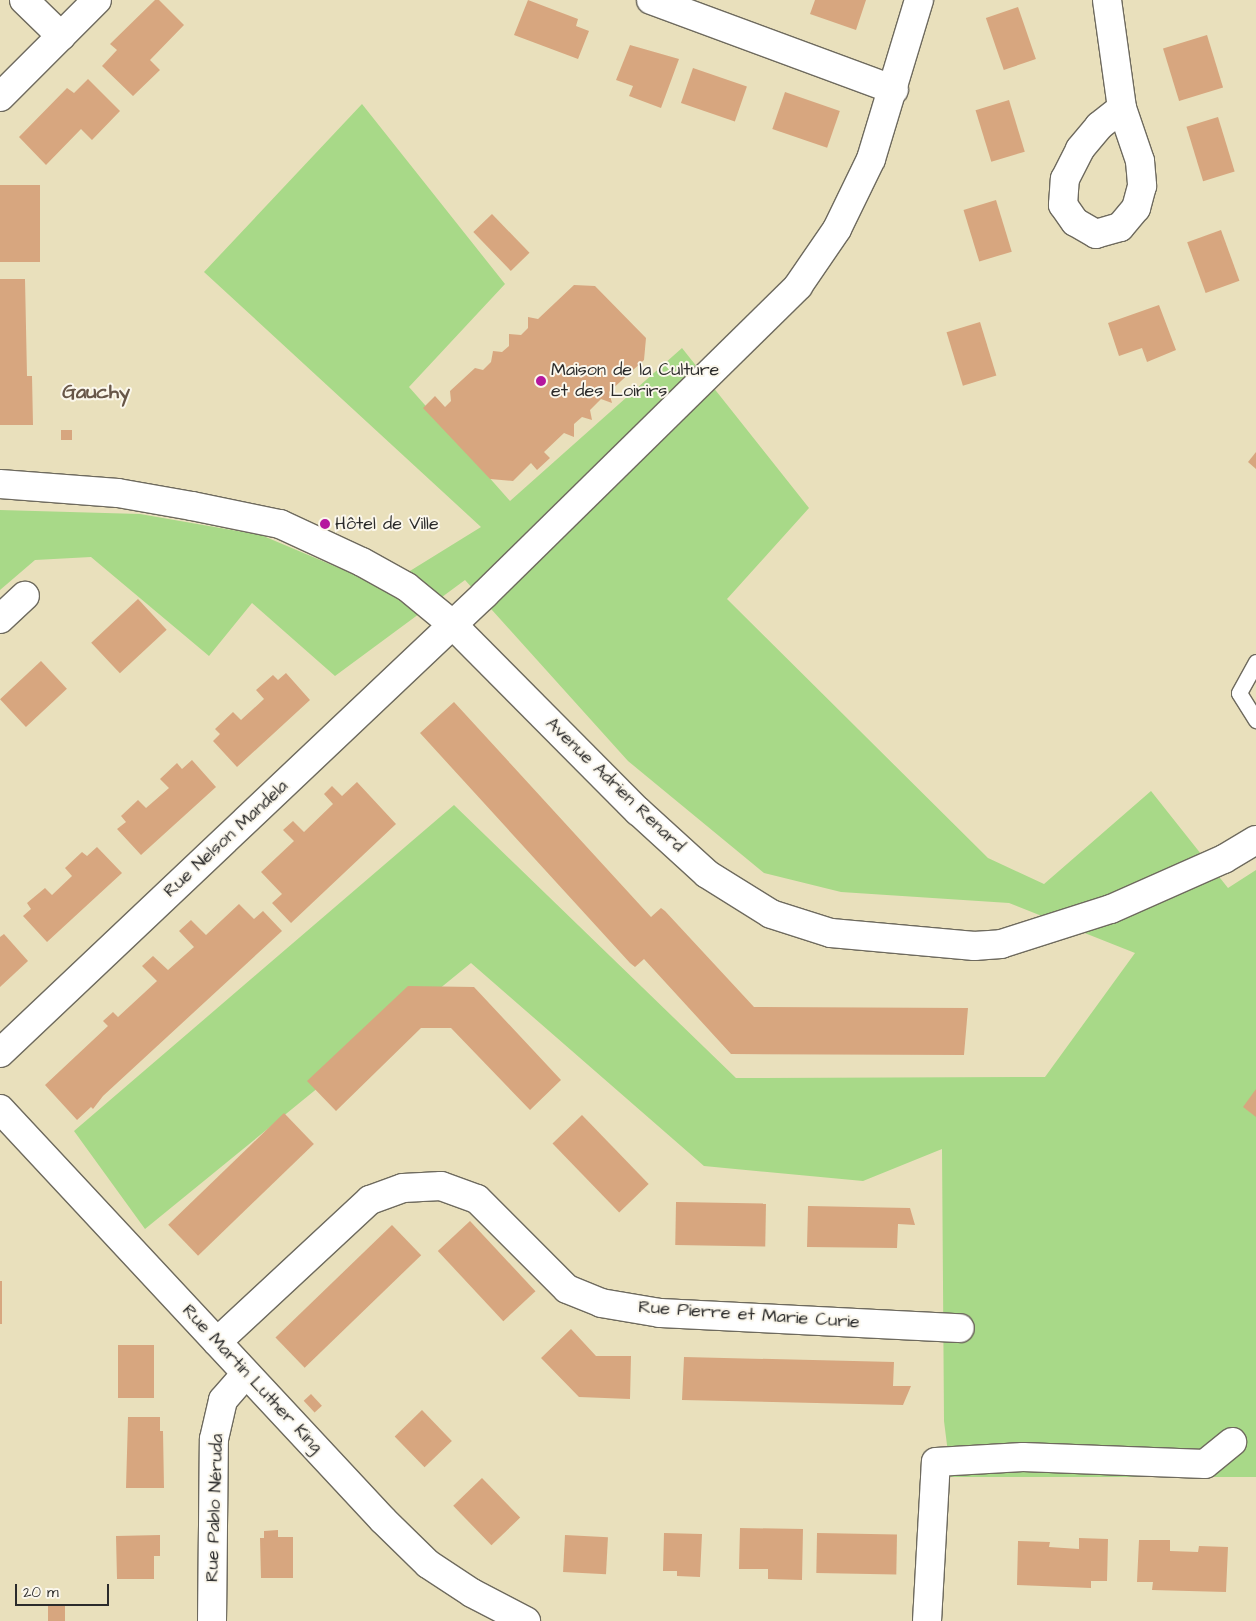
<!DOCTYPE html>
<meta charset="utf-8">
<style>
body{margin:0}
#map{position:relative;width:1256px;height:1621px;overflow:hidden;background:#e9e0bc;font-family:"Architects Daughter",sans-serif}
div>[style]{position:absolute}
.green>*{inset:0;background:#a8d988}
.building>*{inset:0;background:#d7a67f;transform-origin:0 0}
.roads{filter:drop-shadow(1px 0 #6e6a5e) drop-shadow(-1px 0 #6e6a5e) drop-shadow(0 1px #6e6a5e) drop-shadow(0 -1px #6e6a5e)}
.service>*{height:15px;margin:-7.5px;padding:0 7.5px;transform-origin:7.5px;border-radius:7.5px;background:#fff}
.minor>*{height:28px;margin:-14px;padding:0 14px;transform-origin:14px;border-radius:14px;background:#fff}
.tertiary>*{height:28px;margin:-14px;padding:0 14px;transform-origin:14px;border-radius:14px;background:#fff}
.dots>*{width:14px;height:14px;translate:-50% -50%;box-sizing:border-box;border:2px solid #fbf7ec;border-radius:50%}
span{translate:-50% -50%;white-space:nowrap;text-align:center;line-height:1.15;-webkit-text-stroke:4px #fbf7ec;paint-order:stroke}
.poi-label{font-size:18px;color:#2b2b2b}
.left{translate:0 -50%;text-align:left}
.street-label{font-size:18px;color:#2b2b2b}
.quarter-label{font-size:20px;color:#675648;font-weight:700}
.scale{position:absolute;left:15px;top:1584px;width:94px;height:22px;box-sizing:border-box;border:2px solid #2b2b2b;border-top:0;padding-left:6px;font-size:15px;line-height:18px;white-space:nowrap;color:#2b2b2b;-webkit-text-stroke:4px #fbf7ec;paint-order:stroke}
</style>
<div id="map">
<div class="green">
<i style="clip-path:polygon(362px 104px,505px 284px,409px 387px,510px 501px,682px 348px,809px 508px,727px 599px,988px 858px,1044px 884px,1151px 791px,1228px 888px,1256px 870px,1256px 1477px,951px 1477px,944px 1421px,942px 1149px,863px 1181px,704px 1166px,471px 963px,145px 1229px,74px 1131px,454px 805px,736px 1078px,1045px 1077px,1135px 953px,1009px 903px,841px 892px,764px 873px,628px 761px,465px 580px,335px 676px,252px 603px,209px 656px,91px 557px,35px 560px,0 590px,0 510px,140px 514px,261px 535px,384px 587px,481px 527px,204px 272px)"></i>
</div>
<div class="building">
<i style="clip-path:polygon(155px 0,159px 0,184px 25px,150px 60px,160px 70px,133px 96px,102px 66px,117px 50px,110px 44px)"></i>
<i style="clip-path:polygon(528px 0,578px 19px,576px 26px,589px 31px,578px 59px,514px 35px)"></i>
<i style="clip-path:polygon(815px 0,866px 0,856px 30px,810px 14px)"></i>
<i style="left:1018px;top:7px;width:55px;height:34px;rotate:71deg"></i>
<i style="left:1207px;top:35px;width:55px;height:46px;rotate:73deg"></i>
<i style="clip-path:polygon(630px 45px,679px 59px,661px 108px,629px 96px,633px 86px,616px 80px)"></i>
<i style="left:693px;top:68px;width:57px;height:37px;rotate:19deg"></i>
<i style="clip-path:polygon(88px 79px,120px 111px,92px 140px,81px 129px,46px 165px,19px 137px,67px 88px,74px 93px)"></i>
<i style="left:785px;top:92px;width:58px;height:39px;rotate:19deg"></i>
<i style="left:1009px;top:100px;width:54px;height:35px;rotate:73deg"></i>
<i style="left:1218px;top:117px;width:57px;height:33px;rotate:73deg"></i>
<i style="left:0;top:185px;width:40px;height:77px"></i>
<i style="left:996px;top:200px;width:54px;height:34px;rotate:73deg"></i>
<i style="left:492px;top:214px;width:54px;height:26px;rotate:46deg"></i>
<i style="left:1221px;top:230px;width:54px;height:36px;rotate:70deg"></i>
<i style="clip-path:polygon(0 279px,25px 279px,27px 376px,32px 376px,33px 425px,0 425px)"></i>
<i style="clip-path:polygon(574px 285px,595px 286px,646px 338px,644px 360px,609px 392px,612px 403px,601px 399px,590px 410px,592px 420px,582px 417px,574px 424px,574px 437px,564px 433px,544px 452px,550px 458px,537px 470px,531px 463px,513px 481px,490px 479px,423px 408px,435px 396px,445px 407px,451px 401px,450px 391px,475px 368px,483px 370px,491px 362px,493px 351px,502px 352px,509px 346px,509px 334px,521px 335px,528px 328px,528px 317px,538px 319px)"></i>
<i style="clip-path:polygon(1159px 305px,1176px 350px,1147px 362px,1142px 348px,1119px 356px,1108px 323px)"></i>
<i style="left:980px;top:322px;width:56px;height:35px;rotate:73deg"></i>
<i style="left:61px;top:430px;width:11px;height:10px"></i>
<i style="clip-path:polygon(1256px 452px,1256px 469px,1248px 462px)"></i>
<i style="left:138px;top:599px;width:42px;height:64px;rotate:47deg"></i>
<i style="left:41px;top:661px;width:38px;height:56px;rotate:47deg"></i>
<i style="clip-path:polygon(286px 673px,310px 700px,237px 767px,213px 741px,220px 734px,215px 729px,233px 712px,241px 720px,264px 699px,256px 690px,273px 675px,278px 680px)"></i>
<i style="clip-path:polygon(454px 702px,651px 917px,661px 908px,665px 911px,754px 1007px,968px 1008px,964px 1055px,731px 1054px,644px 959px,635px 967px,630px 963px,420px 733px)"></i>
<i style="clip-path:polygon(192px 760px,216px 787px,141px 855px,117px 829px,126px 822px,121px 816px,138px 800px,146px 808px,169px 788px,160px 779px,177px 763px,182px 769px)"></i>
<i style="clip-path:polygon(357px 782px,396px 824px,291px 923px,272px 903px,282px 894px,261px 872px,294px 841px,283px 830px,293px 821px,304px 832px,333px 804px,324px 794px,332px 786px,342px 796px)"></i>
<i style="clip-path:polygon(97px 847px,122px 873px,47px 942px,23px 916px,31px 909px,27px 903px,45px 888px,52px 895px,72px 876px,65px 868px,82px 852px,87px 856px)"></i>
<i style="clip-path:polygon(239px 904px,254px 919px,263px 911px,282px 931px,103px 1096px,93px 1109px,91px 1107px,77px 1120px,45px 1085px,108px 1026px,103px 1021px,113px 1012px,118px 1017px,157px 981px,142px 966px,153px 956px,168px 970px,194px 947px,179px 931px,191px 920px,206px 935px)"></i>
<i style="clip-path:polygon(4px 934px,28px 961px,0 987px,0 937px)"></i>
<i style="clip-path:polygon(408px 986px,474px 987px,561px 1080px,530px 1110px,451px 1028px,421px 1028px,336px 1111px,307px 1081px)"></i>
<i style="clip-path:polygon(1256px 1089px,1256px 1117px,1243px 1107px)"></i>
<i style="left:284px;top:1113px;width:43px;height:161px;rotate:46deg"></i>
<i style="left:582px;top:1115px;width:96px;height:41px;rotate:46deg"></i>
<i style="left:676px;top:1202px;width:90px;height:43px;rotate:1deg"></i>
<i style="clip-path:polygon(808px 1206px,910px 1208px,915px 1225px,898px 1224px,897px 1248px,807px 1247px)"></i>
<i style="left:470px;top:1221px;width:96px;height:44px;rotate:47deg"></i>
<i style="left:392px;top:1225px;width:42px;height:162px;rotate:46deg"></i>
<i style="left:0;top:1281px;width:2px;height:43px"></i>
<i style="clip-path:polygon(571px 1329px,596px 1356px,631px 1356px,630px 1399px,579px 1397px,541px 1358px)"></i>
<i style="left:118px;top:1345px;width:36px;height:53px"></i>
<i style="clip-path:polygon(684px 1357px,894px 1362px,893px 1386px,911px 1386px,903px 1405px,682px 1400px)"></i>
<i style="left:311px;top:1394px;width:16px;height:10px;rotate:47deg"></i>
<i style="left:422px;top:1410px;width:43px;height:38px;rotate:46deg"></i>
<i style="clip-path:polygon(128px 1417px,160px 1417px,160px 1431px,163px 1431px,164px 1488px,126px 1488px)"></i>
<i style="left:482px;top:1478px;width:55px;height:40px;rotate:46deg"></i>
<i style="clip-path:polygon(740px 1528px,803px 1529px,802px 1580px,768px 1579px,768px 1569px,739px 1569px)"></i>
<i style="clip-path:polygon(278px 1530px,278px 1537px,293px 1537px,293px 1578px,261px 1578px,260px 1538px,264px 1538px,264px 1531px)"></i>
<i style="clip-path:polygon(664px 1533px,702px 1534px,700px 1577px,677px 1576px,677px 1571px,663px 1571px)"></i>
<i style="left:817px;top:1533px;width:80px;height:40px;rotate:1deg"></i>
<i style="clip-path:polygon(160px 1535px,160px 1556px,154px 1556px,154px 1579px,117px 1579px,116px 1536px)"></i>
<i style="left:565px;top:1535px;width:43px;height:37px;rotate:3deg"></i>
<i style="clip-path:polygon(1079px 1538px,1108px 1539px,1107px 1581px,1091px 1581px,1091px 1588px,1017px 1585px,1018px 1541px,1050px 1542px,1049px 1547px,1079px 1549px)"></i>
<i style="clip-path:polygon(1139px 1540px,1170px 1540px,1170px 1551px,1198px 1552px,1199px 1546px,1228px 1547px,1226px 1592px,1152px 1590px,1153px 1582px,1137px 1582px)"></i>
<i style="left:48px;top:1605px;width:17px;height:16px"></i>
</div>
<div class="roads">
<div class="service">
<i style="left:1256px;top:662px;width:35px;rotate:119deg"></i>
<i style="left:1239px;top:693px;width:32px;rotate:58deg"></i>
</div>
<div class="minor">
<i style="left:24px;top:0;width:52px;rotate:44.2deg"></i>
<i style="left:651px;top:0;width:259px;rotate:20.3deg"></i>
<i style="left:1107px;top:0;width:109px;rotate:82.1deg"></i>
<i style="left:1122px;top:108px;width:56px;rotate:71.2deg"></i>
<i style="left:1140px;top:161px;width:25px;rotate:85deg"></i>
<i style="left:1142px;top:186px;width:23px;rotate:105deg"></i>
<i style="left:1136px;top:208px;width:25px;rotate:130deg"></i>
<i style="left:1120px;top:227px;width:25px;rotate:164deg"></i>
<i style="left:1096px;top:234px;width:24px;rotate:-150deg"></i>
<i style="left:1075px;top:222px;width:21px;rotate:-125deg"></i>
<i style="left:1063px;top:205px;width:26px;rotate:-86deg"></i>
<i style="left:1065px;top:179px;width:34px;rotate:-63deg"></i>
<i style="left:1080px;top:149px;width:30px;rotate:-50deg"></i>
<i style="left:1099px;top:126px;width:29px;rotate:-38deg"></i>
<i style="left:0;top:97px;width:137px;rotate:-45deg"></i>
<i style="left:0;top:619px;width:34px;rotate:-43deg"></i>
<i style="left:0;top:1053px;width:668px;rotate:-43.42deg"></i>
<i style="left:485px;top:594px;width:439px;rotate:-44.5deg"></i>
<i style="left:798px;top:286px;width:69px;rotate:-55.6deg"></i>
<i style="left:837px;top:229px;width:78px;rotate:-64.1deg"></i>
<i style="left:871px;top:159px;width:166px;rotate:-73.2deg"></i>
<i style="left:0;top:1109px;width:562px;rotate:47.02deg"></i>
<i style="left:383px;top:1520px;width:63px;rotate:44.4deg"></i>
<i style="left:428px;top:1564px;width:53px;rotate:33.4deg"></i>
<i style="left:472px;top:1593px;width:61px;rotate:27.4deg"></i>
<i style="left:217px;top:1342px;width:209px;rotate:-42.9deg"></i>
<i style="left:370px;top:1200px;width:35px;rotate:-20deg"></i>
<i style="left:403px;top:1188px;width:38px;rotate:-3deg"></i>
<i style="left:441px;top:1186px;width:38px;rotate:20deg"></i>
<i style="left:477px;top:1199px;width:127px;rotate:45deg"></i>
<i style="left:567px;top:1289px;width:37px;rotate:22deg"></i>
<i style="left:601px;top:1303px;width:60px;rotate:9.6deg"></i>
<i style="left:660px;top:1313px;width:300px;rotate:2.9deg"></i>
<i style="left:212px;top:1621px;width:182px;rotate:-89.4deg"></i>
<i style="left:214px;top:1439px;width:40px;rotate:-77deg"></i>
<i style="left:223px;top:1400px;width:35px;rotate:-49deg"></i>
<i style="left:927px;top:1621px;width:159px;rotate:-86.8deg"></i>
<i style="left:936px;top:1462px;width:87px;rotate:-3.3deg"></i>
<i style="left:1023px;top:1457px;width:182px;rotate:2.2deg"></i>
<i style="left:1205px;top:1464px;width:35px;rotate:-39deg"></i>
</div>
<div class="tertiary">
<i style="left:0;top:484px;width:118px;rotate:4.4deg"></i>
<i style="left:118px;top:493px;width:75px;rotate:10deg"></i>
<i style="left:192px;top:506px;width:90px;rotate:11.6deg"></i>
<i style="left:280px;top:524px;width:90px;rotate:24.9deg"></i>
<i style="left:362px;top:562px;width:51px;rotate:29.1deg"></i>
<i style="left:407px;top:587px;width:58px;rotate:39.4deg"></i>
<i style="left:452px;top:624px;width:264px;rotate:45.2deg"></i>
<i style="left:638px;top:811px;width:93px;rotate:42.4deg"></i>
<i style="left:707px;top:874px;width:75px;rotate:32deg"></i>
<i style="left:771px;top:914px;width:63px;rotate:17.6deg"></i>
<i style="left:831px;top:933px;width:144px;rotate:5.2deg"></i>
<i style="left:974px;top:946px;width:27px;rotate:-4deg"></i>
<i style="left:1001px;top:944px;width:115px;rotate:-17.7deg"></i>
<i style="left:1111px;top:909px;width:124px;rotate:-23.9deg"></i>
<i style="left:1224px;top:859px;width:37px;rotate:-31deg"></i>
</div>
</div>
<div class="dots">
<i style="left:541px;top:381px;background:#b5179e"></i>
<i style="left:325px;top:524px;background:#b5179e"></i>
</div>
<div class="poi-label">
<span class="left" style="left:551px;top:381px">Maison de la Culture<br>et des Loirirs</span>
<span class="left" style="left:335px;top:524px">Hôtel de Ville</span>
</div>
<div class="street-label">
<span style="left:615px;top:785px;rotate:44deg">Avenue Adrien Renard</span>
<span style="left:226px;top:839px;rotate:-43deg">Rue Nelson Mandela</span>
<span style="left:749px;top:1315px;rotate:4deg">Rue Pierre et Marie Curie</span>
<span style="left:252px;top:1379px;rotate:47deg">Rue Martin Luther King</span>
<span style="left:215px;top:1508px;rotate:-88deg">Rue Pablo Néruda</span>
</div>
<div class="quarter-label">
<span style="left:96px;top:392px">Gauchy</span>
</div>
<div class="scale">20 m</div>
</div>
